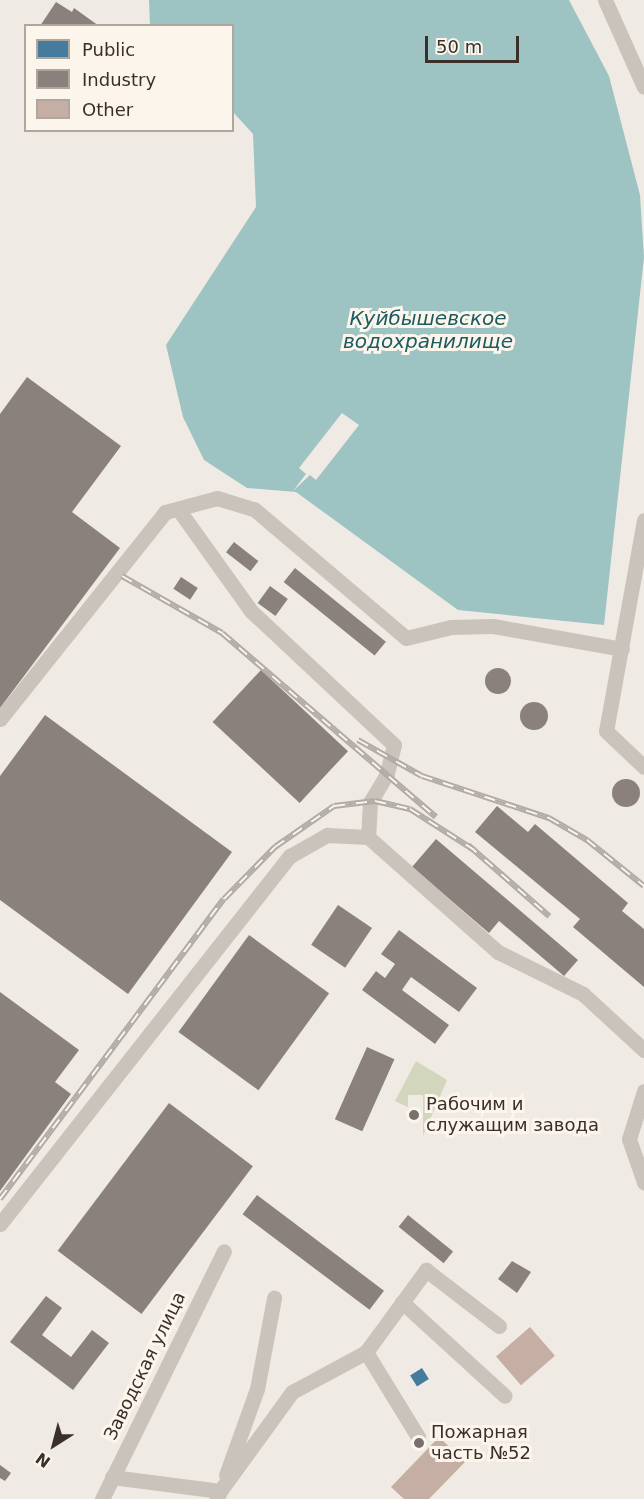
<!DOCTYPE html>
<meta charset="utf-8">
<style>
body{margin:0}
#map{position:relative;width:644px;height:1499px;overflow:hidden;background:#f0eae4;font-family:"DejaVu Sans",sans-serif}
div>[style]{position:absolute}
.green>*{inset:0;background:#d1d6bd}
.water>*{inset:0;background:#9ec3c3}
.pier>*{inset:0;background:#f0eae4}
.public>*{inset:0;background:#457b9d;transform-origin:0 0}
.industry>*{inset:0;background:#8a817c;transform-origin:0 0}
.round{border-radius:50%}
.building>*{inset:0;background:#c5aea4;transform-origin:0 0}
.minor>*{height:15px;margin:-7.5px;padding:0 7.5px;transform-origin:7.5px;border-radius:7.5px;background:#cac3bc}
.rail>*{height:6px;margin-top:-3px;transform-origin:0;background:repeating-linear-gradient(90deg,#fcf5ec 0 11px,#b1aba7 0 22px);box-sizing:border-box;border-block:2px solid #b1aba7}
.dots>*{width:16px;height:16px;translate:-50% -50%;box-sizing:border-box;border:3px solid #fcf5ec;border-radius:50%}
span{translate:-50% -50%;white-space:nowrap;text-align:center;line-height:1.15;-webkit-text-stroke:6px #fcf5ec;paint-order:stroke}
.poi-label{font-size:18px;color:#3b2f2a}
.left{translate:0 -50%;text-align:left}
.street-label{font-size:18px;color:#3b2f2a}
.water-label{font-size:20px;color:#1b5c61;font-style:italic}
.legend{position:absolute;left:24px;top:24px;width:210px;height:108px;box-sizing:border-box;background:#fcf5ec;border:2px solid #afa69e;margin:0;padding:8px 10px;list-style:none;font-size:18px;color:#3b2f2a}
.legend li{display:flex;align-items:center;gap:12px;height:30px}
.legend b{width:30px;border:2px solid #afa69e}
.north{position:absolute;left:24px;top:1415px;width:60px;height:60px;-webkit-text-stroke:4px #fcf5ec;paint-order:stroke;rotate:216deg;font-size:16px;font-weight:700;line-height:24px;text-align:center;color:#3b2f2a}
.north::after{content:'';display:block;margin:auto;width:21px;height:27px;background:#3b2f2a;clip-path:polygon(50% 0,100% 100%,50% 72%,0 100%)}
.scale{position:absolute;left:425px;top:36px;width:94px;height:27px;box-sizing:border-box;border:3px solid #3b2f2a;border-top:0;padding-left:8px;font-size:18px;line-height:21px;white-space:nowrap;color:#3b2f2a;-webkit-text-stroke:4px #fcf5ec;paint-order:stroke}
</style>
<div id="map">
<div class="green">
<i style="clip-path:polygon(416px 1061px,447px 1080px,423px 1136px,423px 1095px,408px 1095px,408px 1107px,395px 1101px)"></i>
</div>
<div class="water">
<i style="clip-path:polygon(149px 0,569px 0,609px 76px,640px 195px,644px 257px,604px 625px,458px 610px,296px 492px,247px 488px,204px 460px,183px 417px,166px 345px,256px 207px,253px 134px,233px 112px,232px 26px,150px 25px)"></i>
</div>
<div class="pier">
<i style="clip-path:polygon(342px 413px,359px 425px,316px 480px,310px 475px,293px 491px,306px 474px,299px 468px)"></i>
</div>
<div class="public">
<i style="left:422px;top:1368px;width:13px;height:14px;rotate:58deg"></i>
</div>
<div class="industry">
<i style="clip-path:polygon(56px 2px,72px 12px,74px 8px,99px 26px,40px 26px)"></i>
<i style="clip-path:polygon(27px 377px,121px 446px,72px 512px,120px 548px,0 708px,0 414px)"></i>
<i style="left:234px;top:542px;width:31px;height:13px;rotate:38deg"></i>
<i style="left:295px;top:568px;width:117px;height:18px;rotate:39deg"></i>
<i style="left:181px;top:577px;width:20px;height:14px;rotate:33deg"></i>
<i style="left:270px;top:586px;width:22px;height:21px;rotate:36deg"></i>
<i class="round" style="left:485px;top:668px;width:26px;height:26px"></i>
<i style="left:261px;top:670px;width:119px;height:71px;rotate:43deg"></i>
<i class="round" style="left:520px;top:702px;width:28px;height:28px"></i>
<i style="clip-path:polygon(45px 715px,232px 852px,128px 994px,0 900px,0 776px)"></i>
<i class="round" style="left:612px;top:779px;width:28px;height:28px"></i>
<i style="clip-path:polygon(497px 806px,528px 832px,535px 824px,628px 903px,622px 911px,644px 929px,644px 987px,573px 927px,580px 919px,475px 832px)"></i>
<i style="clip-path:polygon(436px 839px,578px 960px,564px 976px,499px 921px,489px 933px,412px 867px)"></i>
<i style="left:338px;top:905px;width:41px;height:48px;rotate:34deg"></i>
<i style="clip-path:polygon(399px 930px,477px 988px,459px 1012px,411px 977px,402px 990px,449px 1025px,435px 1044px,362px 990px,376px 971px,385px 978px,395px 964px,381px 954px)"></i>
<i style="left:249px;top:935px;width:99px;height:120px;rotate:36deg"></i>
<i style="clip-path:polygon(0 992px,79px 1050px,55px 1082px,71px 1094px,0 1191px)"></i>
<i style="left:367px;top:1047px;width:30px;height:79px;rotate:24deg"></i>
<i style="left:169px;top:1103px;width:105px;height:185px;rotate:37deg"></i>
<i style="left:257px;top:1195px;width:159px;height:24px;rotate:37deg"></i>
<i style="left:408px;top:1215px;width:58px;height:15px;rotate:39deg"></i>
<i style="clip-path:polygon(512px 1261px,531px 1272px,517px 1293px,498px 1279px)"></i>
<i style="clip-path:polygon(46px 1296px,62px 1308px,42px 1335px,71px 1357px,92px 1330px,109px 1343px,73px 1390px,10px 1342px)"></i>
<i style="clip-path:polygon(0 1465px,11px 1473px,5px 1481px,0 1478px)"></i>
</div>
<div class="building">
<i style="left:530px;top:1327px;width:38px;height:45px;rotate:49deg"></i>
<i style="clip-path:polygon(439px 1437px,465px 1462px,429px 1499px,404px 1499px,391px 1487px)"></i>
</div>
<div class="minor">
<i style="left:605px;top:0;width:95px;rotate:65.9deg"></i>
<i style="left:178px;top:509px;width:125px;rotate:54.4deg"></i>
<i style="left:251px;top:611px;width:196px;rotate:43.1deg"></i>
<i style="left:394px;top:745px;width:30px;rotate:104deg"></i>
<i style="left:387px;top:774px;width:33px;rotate:121deg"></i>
<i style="left:370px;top:802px;width:35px;rotate:93deg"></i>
<i style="left:644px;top:520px;width:214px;rotate:100.2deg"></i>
<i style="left:606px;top:731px;width:52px;rotate:43.5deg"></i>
<i style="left:0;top:719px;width:265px;rotate:-51.4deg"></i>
<i style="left:165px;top:512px;width:54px;rotate:-15.1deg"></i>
<i style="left:217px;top:498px;width:39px;rotate:17deg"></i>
<i style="left:254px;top:509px;width:199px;rotate:40.3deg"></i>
<i style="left:406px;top:638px;width:46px;rotate:-13.7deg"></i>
<i style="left:451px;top:627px;width:42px;rotate:-1.4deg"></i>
<i style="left:493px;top:626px;width:131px;rotate:10.1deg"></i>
<i style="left:644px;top:1091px;width:50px;rotate:107.4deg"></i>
<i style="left:629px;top:1139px;width:46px;rotate:70.8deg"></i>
<i style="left:0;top:1224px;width:469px;rotate:-51.8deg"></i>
<i style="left:290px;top:856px;width:43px;rotate:-29.6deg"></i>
<i style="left:327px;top:835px;width:41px;rotate:2.8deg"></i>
<i style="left:368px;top:837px;width:174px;rotate:41.5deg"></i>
<i style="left:498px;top:952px;width:95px;rotate:26.3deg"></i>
<i style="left:583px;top:994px;width:83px;rotate:42.6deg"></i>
<i style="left:402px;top:1302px;width:139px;rotate:42.4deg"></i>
<i style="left:366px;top:1352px;width:102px;rotate:-53.8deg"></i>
<i style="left:426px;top:1270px;width:92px;rotate:37.5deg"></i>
<i style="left:226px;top:1475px;width:91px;rotate:-70.2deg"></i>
<i style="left:257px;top:1389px;width:93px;rotate:-79.4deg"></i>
<i style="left:112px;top:1477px;width:109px;rotate:7.4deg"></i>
<i style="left:220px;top:1491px;width:9px;rotate:111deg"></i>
<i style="left:220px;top:1491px;width:122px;rotate:-54deg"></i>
<i style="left:292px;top:1392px;width:84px;rotate:-28.4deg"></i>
<i style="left:366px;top:1352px;width:100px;rotate:58.5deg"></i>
<i style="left:102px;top:1499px;width:276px;rotate:-63.8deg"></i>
</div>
<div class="rail">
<i style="left:122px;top:576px;width:115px;rotate:29.7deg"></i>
<i style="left:222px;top:633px;width:282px;rotate:40.7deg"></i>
<i style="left:358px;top:740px;width:73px;rotate:29.4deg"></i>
<i style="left:422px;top:776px;width:134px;rotate:18.3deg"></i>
<i style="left:549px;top:818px;width:44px;rotate:30.1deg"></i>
<i style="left:587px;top:840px;width:73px;rotate:38.9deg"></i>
<i style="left:468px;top:845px;width:108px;rotate:41.2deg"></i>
<i style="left:0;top:1199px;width:374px;rotate:-53.3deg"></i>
<i style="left:224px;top:899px;width:73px;rotate:-45.6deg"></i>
<i style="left:275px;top:847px;width:72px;rotate:-34.8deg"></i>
<i style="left:334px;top:806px;width:41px;rotate:-7deg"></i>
<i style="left:375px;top:801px;width:36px;rotate:13deg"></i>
<i style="left:410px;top:809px;width:76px;rotate:32.6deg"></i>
</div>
<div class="dots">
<i style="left:414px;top:1115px;background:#7a706b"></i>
<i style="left:419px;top:1443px;background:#7a706b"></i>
</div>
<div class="poi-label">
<span class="left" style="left:426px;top:1115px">Рабочим и<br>служащим завода</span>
<span class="left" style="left:431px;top:1443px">Пожарная<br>часть №52</span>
</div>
<div class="street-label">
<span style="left:145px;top:1366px;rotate:-64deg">Заводская улица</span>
</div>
<div class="water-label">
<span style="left:428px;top:330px">Куйбышевское<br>водохранилище</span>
</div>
<ul class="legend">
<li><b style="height:16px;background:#457b9d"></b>Public</li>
<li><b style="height:16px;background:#8a817c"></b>Industry</li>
<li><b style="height:16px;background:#c5aea4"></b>Other</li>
</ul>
<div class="north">N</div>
<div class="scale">50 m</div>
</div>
